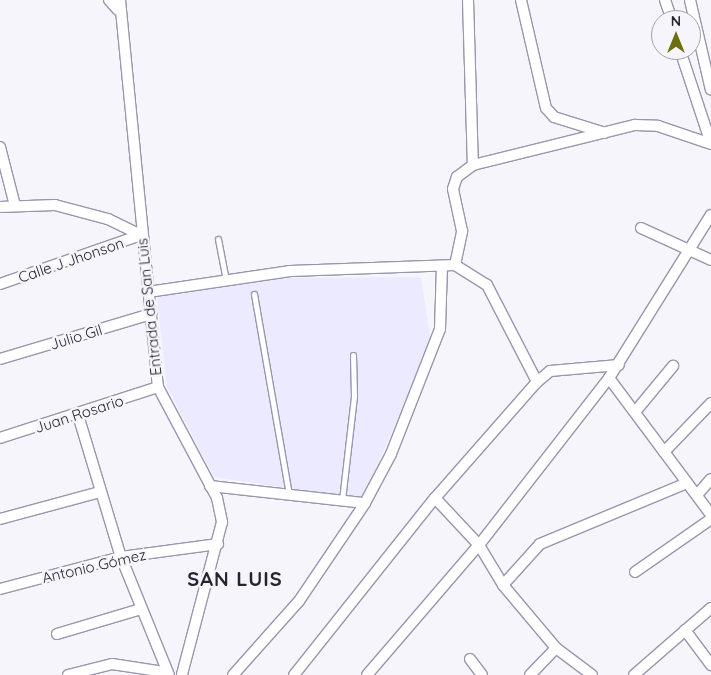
<!DOCTYPE html>
<meta charset="utf-8">
<style>
body{margin:0}
#map{position:relative;width:711px;height:675px;overflow:hidden;background:#f6f5fb;font-family:Quicksand,sans-serif}
div>[style]{position:absolute}
.built>*{inset:0;background:#eceafe}
.roads{filter:drop-shadow(1px 0 #9996ae) drop-shadow(-1px 0 #9996ae) drop-shadow(0 1px #9996ae) drop-shadow(0 -1px #9996ae)}
.service>*{height:5px;margin:-2.5px;padding:0 2.5px;transform-origin:2.5px;border-radius:2.5px;background:#fff}
.minor>*{height:10px;margin:-5px;padding:0 5px;transform-origin:5px;border-radius:5px;background:#fff}
span{translate:-50% -50%;white-space:nowrap;text-align:center;line-height:1.15;-webkit-text-stroke:5px #f6f5fb;paint-order:stroke}
.street-label{font-size:15px;color:#26252f}
.district-label{font-size:20px;color:#26252f;font-weight:700;letter-spacing:1px}
.north{position:absolute;left:651px;top:10px;width:50px;height:50px;box-sizing:border-box;background:#f6f5fb;border:1px solid #a3a2a9;border-radius:50%;rotate:0deg;font-size:14px;font-weight:700;line-height:20px;text-align:center;color:#26252f}
.north::after{content:'';display:block;margin:auto;width:18px;height:22px;background:#6d6e10;clip-path:polygon(50% 0,100% 100%,50% 72%,0 100%)}
</style>
<div id="map">
<div class="built">
<i style="clip-path:polygon(421px 277px,431px 344px,362px 499px,214px 477px,167px 387px,157px 297px,287px 278px)"></i>
</div>
<div class="roads">
<div class="service">
<i style="left:218px;top:239px;width:42px;rotate:79deg"></i>
<i style="left:254px;top:294px;width:203px;rotate:80.1deg"></i>
<i style="left:342px;top:500px;width:105px;rotate:-83.4deg"></i>
<i style="left:354px;top:396px;width:41px;rotate:-91.4deg"></i>
</div>
<div class="minor">
<i style="left:109px;top:0;width:13px;rotate:48deg"></i>
<i style="left:120px;top:0;width:389px;rotate:84.4deg"></i>
<i style="left:158px;top:387px;width:126px;rotate:62deg"></i>
<i style="left:217px;top:498px;width:25px;rotate:78deg"></i>
<i style="left:222px;top:522px;width:158px;rotate:104.7deg"></i>
<i style="left:468px;top:0;width:165px;rotate:88.3deg"></i>
<i style="left:521px;top:0;width:111px;rotate:77deg"></i>
<i style="left:546px;top:108px;width:12px;rotate:48deg"></i>
<i style="left:554px;top:117px;width:53px;rotate:17.4deg"></i>
<i style="left:665px;top:0;width:21px;rotate:71deg"></i>
<i style="left:690px;top:0;width:92px;rotate:76.9deg"></i>
<i style="left:680px;top:50px;width:99px;rotate:71.7deg"></i>
<i style="left:0;top:147px;width:61px;rotate:75.7deg"></i>
<i style="left:0;top:207px;width:55px;rotate:-2.1deg"></i>
<i style="left:55px;top:205px;width:55px;rotate:14.8deg"></i>
<i style="left:108px;top:219px;width:37px;rotate:26deg"></i>
<i style="left:641px;top:228px;width:77px;rotate:24.6deg"></i>
<i style="left:455px;top:265px;width:35px;rotate:-78deg"></i>
<i style="left:462px;top:231px;width:43px;rotate:-102.1deg"></i>
<i style="left:453px;top:189px;width:13px;rotate:-72deg"></i>
<i style="left:457px;top:177px;width:20px;rotate:-37deg"></i>
<i style="left:473px;top:165px;width:167px;rotate:-13.9deg"></i>
<i style="left:635px;top:125px;width:23px;rotate:2deg"></i>
<i style="left:658px;top:126px;width:53px;rotate:18.8deg"></i>
<i style="left:0;top:284px;width:149px;rotate:-19.2deg"></i>
<i style="left:148px;top:292px;width:144px;rotate:-8.4deg"></i>
<i style="left:290px;top:271px;width:165px;rotate:-2.1deg"></i>
<i style="left:455px;top:265px;width:38px;rotate:32deg"></i>
<i style="left:487px;top:285px;width:109px;rotate:62.7deg"></i>
<i style="left:0;top:359px;width:158px;rotate:-16.6deg"></i>
<i style="left:609px;top:378px;width:171px;rotate:53.3deg"></i>
<i style="left:635px;top:412px;width:60px;rotate:-50.4deg"></i>
<i style="left:78px;top:415px;width:148px;rotate:73.2deg"></i>
<i style="left:121px;top:557px;width:127px;rotate:67.9deg"></i>
<i style="left:0;top:438px;width:166px;rotate:-17.9deg"></i>
<i style="left:664px;top:452px;width:68px;rotate:-46.2deg"></i>
<i style="left:210px;top:486px;width:156px;rotate:6.3deg"></i>
<i style="left:697px;top:495px;width:21px;rotate:-49deg"></i>
<i style="left:435px;top:498px;width:64px;rotate:46.9deg"></i>
<i style="left:479px;top:545px;width:47px;rotate:59deg"></i>
<i style="left:503px;top:585px;width:82px;rotate:49.9deg"></i>
<i style="left:556px;top:648px;width:45px;rotate:36.9deg"></i>
<i style="left:0;top:519px;width:104px;rotate:-15.1deg"></i>
<i style="left:635px;top:572px;width:93px;rotate:-34.9deg"></i>
<i style="left:503px;top:585px;width:55px;rotate:-47.9deg"></i>
<i style="left:540px;top:544px;width:159px;rotate:-22.5deg"></i>
<i style="left:0;top:589px;width:125px;rotate:-14.8deg"></i>
<i style="left:121px;top:557px;width:98px;rotate:-7.6deg"></i>
<i style="left:685px;top:630px;width:44px;rotate:53.4deg"></i>
<i style="left:57px;top:634px;width:88px;rotate:-16.6deg"></i>
<i style="left:470px;top:659px;width:20px;rotate:53deg"></i>
<i style="left:68px;top:675px;width:45px;rotate:-14deg"></i>
<i style="left:112px;top:664px;width:54px;rotate:8.6deg"></i>
<i style="left:233px;top:675px;width:99px;rotate:-48.3deg"></i>
<i style="left:299px;top:601px;width:118px;rotate:-56deg"></i>
<i style="left:365px;top:503px;width:55px;rotate:-62deg"></i>
<i style="left:391px;top:454px;width:134px;rotate:-68.6deg"></i>
<i style="left:440px;top:329px;width:63px;rotate:-88.2deg"></i>
<i style="left:294px;top:675px;width:226px;rotate:-51.5deg"></i>
<i style="left:435px;top:498px;width:154px;rotate:-48.7deg"></i>
<i style="left:537px;top:382px;width:17px;rotate:-40deg"></i>
<i style="left:550px;top:371px;width:69px;rotate:-5deg"></i>
<i style="left:367px;top:675px;width:172px;rotate:-49.3deg"></i>
<i style="left:479px;top:545px;width:212px;rotate:-52.1deg"></i>
<i style="left:609px;top:378px;width:192px;rotate:-58deg"></i>
<i style="left:530px;top:675px;width:37px;rotate:-46deg"></i>
<i style="left:634px;top:675px;width:102px;rotate:-41deg"></i>
</div>
</div>
<div class="street-label">
<span style="left:71px;top:260px;rotate:-19deg">Calle J Jhonson</span>
<span style="left:149px;top:307px;rotate:-96deg">Entrada de San Luis</span>
<span style="left:76px;top:337px;rotate:-17deg">Julio Gil</span>
<span style="left:79px;top:414px;rotate:-18deg">Juan Rosario</span>
<span style="left:94px;top:566px;rotate:-13deg">Antonio Gómez</span>
</div>
<div class="district-label">
<span style="left:235px;top:578px">SAN LUIS</span>
</div>
<div class="north">N</div>
</div>
